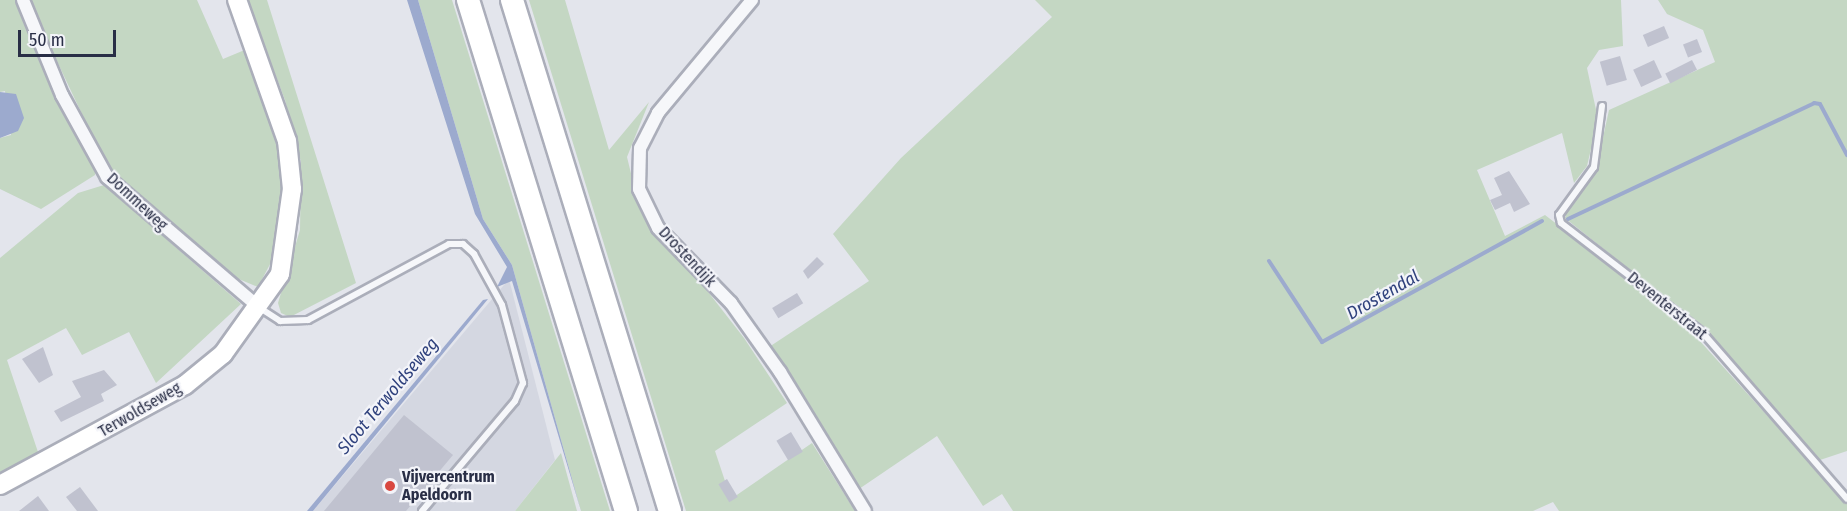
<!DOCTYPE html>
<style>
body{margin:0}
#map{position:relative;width:1847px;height:511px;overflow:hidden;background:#e3e5ec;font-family:"Fira Sans Condensed",sans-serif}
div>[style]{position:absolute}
.built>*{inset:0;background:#d4d7e1}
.green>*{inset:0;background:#c4d7c3}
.water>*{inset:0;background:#9caace}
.stream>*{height:4px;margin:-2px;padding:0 2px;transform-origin:2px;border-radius:2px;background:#9caace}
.building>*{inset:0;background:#c0c2cf;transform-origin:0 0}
.roads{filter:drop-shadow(2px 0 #abaeba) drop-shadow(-2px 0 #abaeba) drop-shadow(0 2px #abaeba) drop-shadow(0 -2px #abaeba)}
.lane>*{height:6px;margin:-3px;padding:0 3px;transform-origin:3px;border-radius:3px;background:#f6f7fa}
.street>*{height:12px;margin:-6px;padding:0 6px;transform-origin:6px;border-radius:6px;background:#f6f7fa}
.secondary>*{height:18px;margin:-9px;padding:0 9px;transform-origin:9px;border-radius:9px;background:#fff}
.highway>*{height:22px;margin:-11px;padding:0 11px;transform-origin:11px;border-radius:11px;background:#fff}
.dots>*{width:16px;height:16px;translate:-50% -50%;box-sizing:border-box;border:3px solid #f3f4f9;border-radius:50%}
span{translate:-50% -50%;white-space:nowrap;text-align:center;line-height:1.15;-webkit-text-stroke:4.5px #f3f4f9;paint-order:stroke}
.street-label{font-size:16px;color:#292e46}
.poi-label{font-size:16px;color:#292e46;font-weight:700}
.left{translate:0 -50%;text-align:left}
.water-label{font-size:18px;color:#30427d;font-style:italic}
.scale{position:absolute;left:18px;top:30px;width:98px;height:27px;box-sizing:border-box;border:3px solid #292e46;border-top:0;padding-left:8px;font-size:18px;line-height:21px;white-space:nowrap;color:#292e46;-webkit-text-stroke:4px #f3f4f9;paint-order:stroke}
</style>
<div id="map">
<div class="built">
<i style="clip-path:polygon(509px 279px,555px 460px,515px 511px,313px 511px)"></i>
</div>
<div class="green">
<i style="clip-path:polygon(0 0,16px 0,95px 168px,95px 175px,41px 209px,0 189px,0 138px,11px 135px,5px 91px,0 92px)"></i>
<i style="clip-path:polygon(28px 0,197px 0,223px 59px,247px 49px,284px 169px,278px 249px,258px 287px,234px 277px,107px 167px)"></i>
<i style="clip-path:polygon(247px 0,267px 0,356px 283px,290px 317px,281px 313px,278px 303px,300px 230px,301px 162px,285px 100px)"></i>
<i style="clip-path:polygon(418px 0,452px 0,610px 511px,581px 511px,512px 265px,483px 219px)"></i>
<i style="clip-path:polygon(529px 0,565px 0,609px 150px,649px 102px,627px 157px,638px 202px,744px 338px,787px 403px,715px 451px,731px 499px,812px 443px,855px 511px,686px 511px)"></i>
<i style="clip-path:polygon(1035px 0,1621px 0,1623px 46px,1599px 50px,1587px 68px,1598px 119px,1587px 166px,1574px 183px,1562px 133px,1477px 170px,1505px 236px,1545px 215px,1680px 319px,1847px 504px,1847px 511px,1559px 511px,1553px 502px,1533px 511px,1013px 511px,1002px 494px,983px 506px,937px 436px,859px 489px,769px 347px,869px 281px,833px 234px,901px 158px,1052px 17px)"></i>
<i style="clip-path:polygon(1658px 0,1847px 0,1847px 451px,1820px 460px,1701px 327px,1565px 218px,1569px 202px,1598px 160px,1609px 110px,1715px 62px,1703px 30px,1667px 14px)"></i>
<i style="clip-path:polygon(104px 185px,241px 304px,156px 383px,129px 332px,82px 355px,66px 328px,7px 360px,39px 455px,0 474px,0 258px,78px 193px)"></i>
<i style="clip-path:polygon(561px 453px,577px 511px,515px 511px)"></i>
</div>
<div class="water">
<i style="clip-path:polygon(407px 0,418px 0,483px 219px,512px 265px,581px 511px,512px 281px,497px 287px,507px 267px,475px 214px)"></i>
<i style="clip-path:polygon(0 92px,16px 94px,24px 118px,18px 131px,0 138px)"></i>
<i style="clip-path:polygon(488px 299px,313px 511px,307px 511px,483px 300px)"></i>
</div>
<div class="stream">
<i style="left:1568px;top:219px;width:272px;rotate:-25.2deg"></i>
<i style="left:1814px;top:103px;width:6px;rotate:9deg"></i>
<i style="left:1820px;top:104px;width:58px;rotate:62.1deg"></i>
<i style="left:1269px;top:261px;width:97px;rotate:56.8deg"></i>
<i style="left:1322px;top:342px;width:251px;rotate:-28.8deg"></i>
</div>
<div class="building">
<i style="left:1664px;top:26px;width:13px;height:23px;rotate:67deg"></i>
<i style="left:1697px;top:39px;width:14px;height:15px;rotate:69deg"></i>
<i style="left:1620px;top:56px;width:25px;height:21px;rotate:74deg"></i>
<i style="left:1654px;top:60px;width:19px;height:23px;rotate:65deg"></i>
<i style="left:1692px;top:60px;width:11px;height:30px;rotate:63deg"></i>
<i style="clip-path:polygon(1509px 171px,1530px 204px,1514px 212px,1510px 203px,1495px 210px,1490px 200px,1502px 195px,1494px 178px)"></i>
<i style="clip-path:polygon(817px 257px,824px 264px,808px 279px,803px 271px)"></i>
<i style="left:797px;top:293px;width:12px;height:29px;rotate:59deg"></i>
<i style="clip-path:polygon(43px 347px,53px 375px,39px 383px,22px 359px)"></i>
<i style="clip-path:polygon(104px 370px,117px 385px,101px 394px,104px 401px,61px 422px,54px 411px,81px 397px,72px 381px)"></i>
<i style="clip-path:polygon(404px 415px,453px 455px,406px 511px,324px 511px)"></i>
<i style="left:791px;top:432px;width:23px;height:17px;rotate:59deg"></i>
<i style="left:727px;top:479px;width:21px;height:10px;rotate:59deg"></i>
<i style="clip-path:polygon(80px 487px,98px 511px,77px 511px,66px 497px)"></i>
<i style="clip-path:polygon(38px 496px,49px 511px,19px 511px)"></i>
</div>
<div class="roads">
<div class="lane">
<i style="left:1602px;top:106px;width:62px;rotate:97.5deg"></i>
<i style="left:1594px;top:167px;width:59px;rotate:126.1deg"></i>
<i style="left:1559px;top:215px;width:8px;rotate:76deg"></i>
<i style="left:1561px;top:223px;width:178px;rotate:37.7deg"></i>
<i style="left:1702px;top:332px;width:221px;rotate:49deg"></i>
<i style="left:260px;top:308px;width:24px;rotate:33deg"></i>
<i style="left:280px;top:321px;width:28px;rotate:-2deg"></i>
<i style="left:308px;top:320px;width:160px;rotate:-28.3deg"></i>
<i style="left:449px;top:244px;width:14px"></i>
<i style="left:463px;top:244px;width:15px;rotate:42deg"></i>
<i style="left:474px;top:254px;width:58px;rotate:61.2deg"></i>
<i style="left:502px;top:305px;width:81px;rotate:74.9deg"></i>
<i style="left:523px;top:383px;width:20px;rotate:114deg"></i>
<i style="left:515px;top:401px;width:144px;rotate:130.2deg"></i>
</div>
<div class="street">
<i style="left:23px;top:0;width:103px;rotate:67.7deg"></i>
<i style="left:62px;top:95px;width:94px;rotate:61.2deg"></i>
<i style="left:107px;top:177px;width:201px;rotate:40.6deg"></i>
<i style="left:752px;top:0;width:147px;rotate:129.8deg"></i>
<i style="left:658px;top:113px;width:39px;rotate:117deg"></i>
<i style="left:640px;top:148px;width:41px;rotate:91.4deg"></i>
<i style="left:639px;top:189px;width:43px;rotate:64deg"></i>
<i style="left:658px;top:228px;width:105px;rotate:45.8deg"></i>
<i style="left:731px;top:303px;width:85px;rotate:54.6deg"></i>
<i style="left:780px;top:372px;width:163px;rotate:58.6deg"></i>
</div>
<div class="secondary">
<i style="left:0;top:485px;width:210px;rotate:-28.4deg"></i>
<i style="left:185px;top:385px;width:49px;rotate:-39.2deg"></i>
<i style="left:223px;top:354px;width:98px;rotate:-54.5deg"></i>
<i style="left:280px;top:274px;width:86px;rotate:-82deg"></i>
<i style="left:292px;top:189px;width:48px;rotate:-95.9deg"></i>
<i style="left:287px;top:141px;width:150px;rotate:-109.5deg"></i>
</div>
<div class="highway">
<i style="left:468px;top:0;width:535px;rotate:72.82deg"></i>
<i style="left:512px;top:0;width:535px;rotate:72.82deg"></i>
</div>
</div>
<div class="dots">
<i style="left:390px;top:486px;background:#d94840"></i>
</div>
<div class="street-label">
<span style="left:137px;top:202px;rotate:43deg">Dommeweg</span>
<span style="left:687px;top:257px;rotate:47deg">Drostendijk</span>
<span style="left:1667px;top:306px;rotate:39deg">Deventerstraat</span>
<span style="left:140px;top:410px;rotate:-30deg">Terwoldseweg</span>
</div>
<div class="poi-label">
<span class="left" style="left:402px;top:486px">Vijvercentrum<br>Apeldoorn</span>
</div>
<div class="water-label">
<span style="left:1383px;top:295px;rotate:-30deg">Drostendal</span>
<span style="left:388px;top:396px;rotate:-50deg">Sloot Terwoldseweg</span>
</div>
<div class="scale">50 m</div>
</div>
